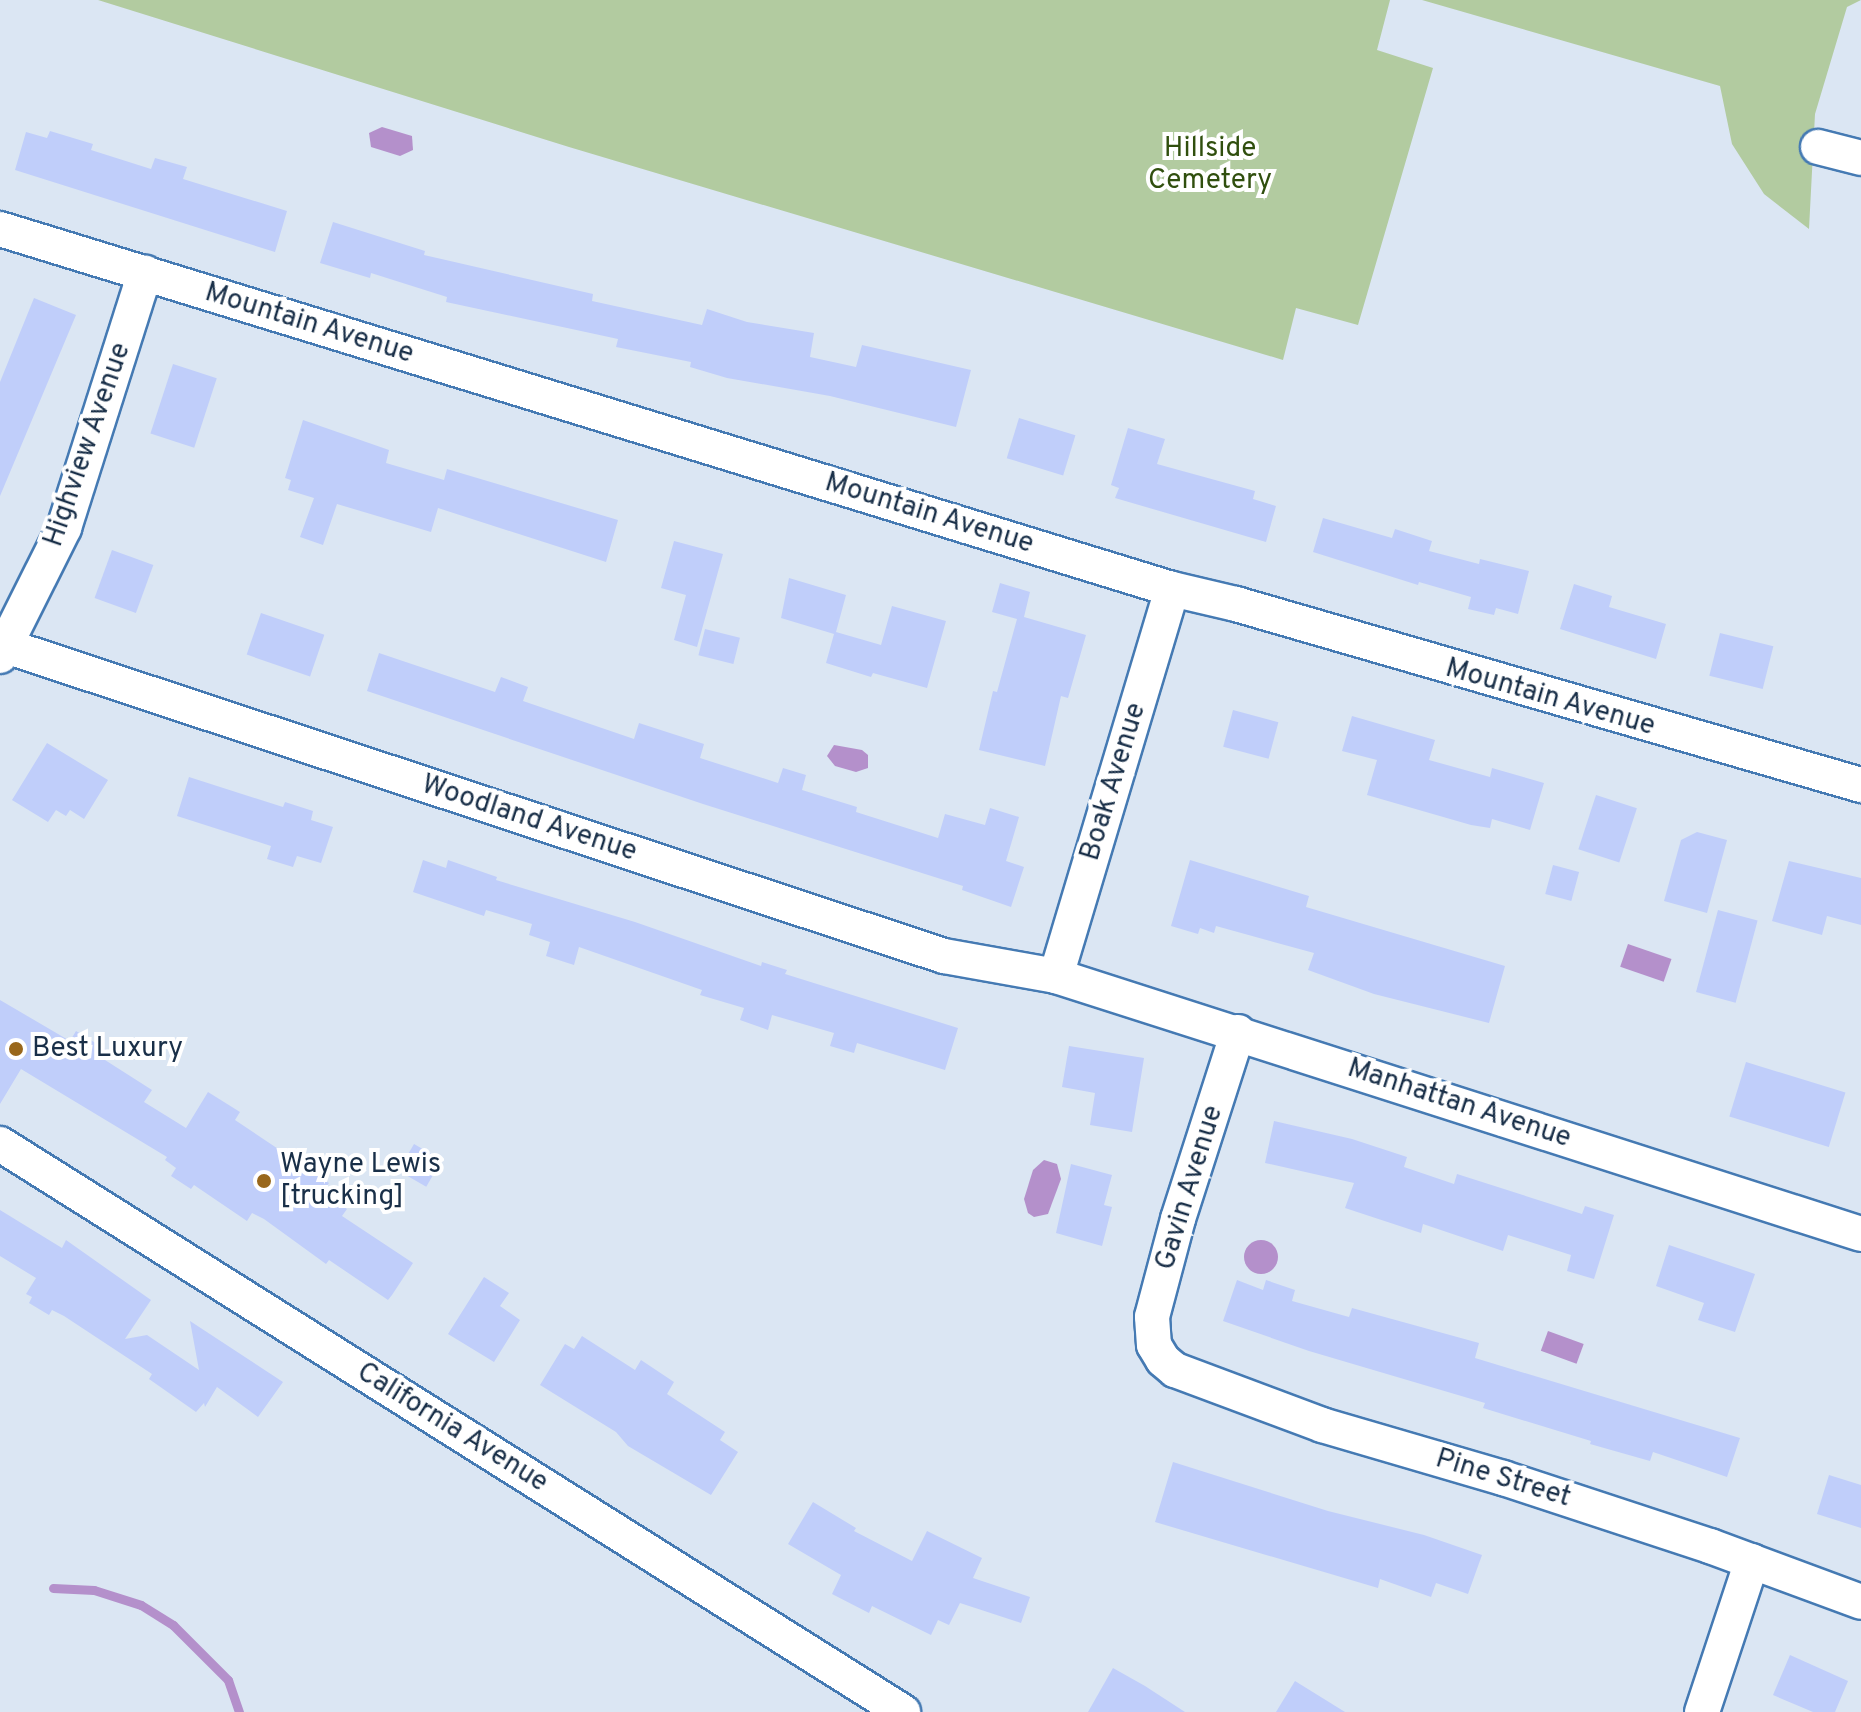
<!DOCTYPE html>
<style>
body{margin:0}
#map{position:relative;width:1861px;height:1712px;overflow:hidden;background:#dbe6f3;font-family:Overpass,sans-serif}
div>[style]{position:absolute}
.green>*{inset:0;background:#b2cba0}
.water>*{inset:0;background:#b490cb;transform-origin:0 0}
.round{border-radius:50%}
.stream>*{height:9px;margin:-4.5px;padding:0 4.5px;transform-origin:4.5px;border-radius:4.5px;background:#b490cb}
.building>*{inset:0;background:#c0cefa;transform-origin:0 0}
.roads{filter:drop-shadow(2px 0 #457ab3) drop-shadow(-2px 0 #457ab3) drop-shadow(0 2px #457ab3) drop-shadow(0 -2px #457ab3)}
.street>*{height:34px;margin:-17px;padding:0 17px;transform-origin:17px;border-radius:17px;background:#fff}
.dots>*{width:22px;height:22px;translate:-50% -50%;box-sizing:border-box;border:4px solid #fff;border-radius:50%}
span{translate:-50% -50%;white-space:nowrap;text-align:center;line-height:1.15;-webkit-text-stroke:8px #fff;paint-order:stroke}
.park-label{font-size:28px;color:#304f0e}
.street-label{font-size:28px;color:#192f48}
.poi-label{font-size:28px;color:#192f48}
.left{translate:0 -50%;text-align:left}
</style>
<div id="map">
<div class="green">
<i style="clip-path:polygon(98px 0,1390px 0,1377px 50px,1433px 68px,1358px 325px,1296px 308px,1283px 360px,569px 147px)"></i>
<i style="clip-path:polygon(1422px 0,1861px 0,1847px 7px,1815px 114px,1809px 229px,1764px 194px,1732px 144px,1720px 86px)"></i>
</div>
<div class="water">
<i style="clip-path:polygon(382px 127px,412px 136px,413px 150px,400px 156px,371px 147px,369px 133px)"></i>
<i style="clip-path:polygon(834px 745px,862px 750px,868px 755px,868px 768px,856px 772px,835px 766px,827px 756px)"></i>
<i style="left:1628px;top:944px;width:46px;height:24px;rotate:19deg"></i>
<i style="clip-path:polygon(1044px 1160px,1057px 1164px,1061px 1179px,1048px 1214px,1034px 1217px,1028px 1213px,1024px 1199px,1033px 1170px)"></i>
<i class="round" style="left:1244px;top:1240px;width:34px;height:34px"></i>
<i style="left:1548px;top:1331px;width:38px;height:21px;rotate:20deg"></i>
</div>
<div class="stream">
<i style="left:53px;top:1588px;width:41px;rotate:2.8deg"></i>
<i style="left:94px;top:1590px;width:49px;rotate:17.7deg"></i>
<i style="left:141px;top:1605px;width:38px;rotate:32deg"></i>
<i style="left:173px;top:1625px;width:78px;rotate:45deg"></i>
<i style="left:228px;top:1680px;width:34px;rotate:71deg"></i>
</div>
<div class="building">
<i style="clip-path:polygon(50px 131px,93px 144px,91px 150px,151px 169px,155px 158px,187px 167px,183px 179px,287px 211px,275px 252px,15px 170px,26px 132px,47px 138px)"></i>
<i style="clip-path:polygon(333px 222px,425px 251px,424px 255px,593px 294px,592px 301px,702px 325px,707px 309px,747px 322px,814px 333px,810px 357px,856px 367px,862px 345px,971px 370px,956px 427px,830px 396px,727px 378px,690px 367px,691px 362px,616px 347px,618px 339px,446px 302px,447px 297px,371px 273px,370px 278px,320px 263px)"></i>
<i style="clip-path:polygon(34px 298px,76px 315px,0 496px,0 382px)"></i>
<i style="left:173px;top:364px;width:46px;height:73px;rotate:18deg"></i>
<i style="left:1019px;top:418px;width:59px;height:42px;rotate:17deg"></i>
<i style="clip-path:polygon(303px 420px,389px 450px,386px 463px,444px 480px,447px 469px,618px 520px,606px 562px,438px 508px,431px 532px,337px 504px,323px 545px,300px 537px,314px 498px,288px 490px,291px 480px,285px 478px)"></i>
<i style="clip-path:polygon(1128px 428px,1165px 439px,1157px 464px,1255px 491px,1253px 499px,1276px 506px,1266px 542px,1115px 498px,1119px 488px,1111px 485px)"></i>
<i style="clip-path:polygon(1323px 518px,1392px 538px,1395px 529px,1432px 541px,1429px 551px,1479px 564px,1480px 559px,1529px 571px,1518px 614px,1496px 608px,1494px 615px,1468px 609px,1471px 597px,1419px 582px,1418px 585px,1313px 552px)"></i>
<i style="clip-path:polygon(674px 541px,723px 554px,697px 647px,674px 640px,686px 595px,661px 588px)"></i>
<i style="left:112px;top:550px;width:44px;height:51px;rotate:20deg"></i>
<i style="clip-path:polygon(789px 578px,846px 595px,836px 632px,881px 645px,892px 606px,946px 621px,927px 688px,873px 673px,871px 677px,826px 663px,834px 634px,781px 618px)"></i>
<i style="clip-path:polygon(1000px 583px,1030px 592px,1024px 617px,1086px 635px,1068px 698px,1061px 696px,1045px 766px,979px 750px,993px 691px,997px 692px,1017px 619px,992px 612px)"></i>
<i style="clip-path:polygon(1574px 584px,1612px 596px,1609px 607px,1666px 624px,1656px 659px,1560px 629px)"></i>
<i style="left:261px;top:613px;width:67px;height:44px;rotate:19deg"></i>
<i style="left:705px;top:629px;width:36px;height:27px;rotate:14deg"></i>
<i style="left:1720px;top:633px;width:55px;height:44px;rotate:14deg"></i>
<i style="clip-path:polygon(379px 653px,495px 692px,501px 677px,528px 687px,523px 701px,634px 739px,639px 723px,704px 744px,700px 758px,778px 783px,783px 768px,806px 775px,802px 790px,857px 807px,856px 812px,938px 838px,945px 814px,985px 825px,990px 808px,1019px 817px,1006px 861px,1024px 867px,1011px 907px,962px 890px,963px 886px,703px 804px,367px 691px)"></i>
<i style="left:1233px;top:710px;width:47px;height:38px;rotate:15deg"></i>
<i style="clip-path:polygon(1352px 716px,1435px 740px,1429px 760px,1490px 777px,1492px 768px,1544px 783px,1530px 830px,1492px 819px,1490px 828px,1471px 825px,1367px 795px,1377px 760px,1342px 751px)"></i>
<i style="clip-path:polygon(47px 743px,108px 780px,84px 819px,70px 810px,66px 816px,56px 810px,48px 822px,12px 800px)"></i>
<i style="clip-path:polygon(189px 777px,283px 807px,285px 802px,313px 811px,311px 820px,333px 827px,321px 863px,297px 856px,293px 867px,267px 859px,271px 846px,177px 816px)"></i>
<i style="left:1596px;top:795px;width:43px;height:57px;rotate:18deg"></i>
<i style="clip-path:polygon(1697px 832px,1727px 840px,1707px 913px,1664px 901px,1681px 840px)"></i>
<i style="clip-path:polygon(423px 860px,446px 868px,448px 860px,497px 877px,496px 880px,635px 922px,761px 966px,762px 962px,787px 970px,785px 974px,958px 1028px,945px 1070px,857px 1043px,854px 1053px,830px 1046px,834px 1033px,772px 1015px,768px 1030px,740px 1020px,744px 1008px,700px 995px,702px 990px,579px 947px,574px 965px,546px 956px,550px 942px,529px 935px,532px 924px,486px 910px,484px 916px,413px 892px)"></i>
<i style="clip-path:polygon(1190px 860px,1309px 896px,1306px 907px,1505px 966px,1489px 1023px,1374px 994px,1308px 970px,1314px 953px,1216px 926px,1214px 933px,1200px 928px,1198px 934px,1171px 926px)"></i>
<i style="clip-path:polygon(1789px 861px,1861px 878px,1861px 925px,1827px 916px,1822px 935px,1772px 921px)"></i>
<i style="left:1553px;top:865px;width:27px;height:30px;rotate:15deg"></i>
<i style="left:1718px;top:910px;width:41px;height:85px;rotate:15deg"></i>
<i style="clip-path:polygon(0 1000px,70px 1041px,76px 1031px,110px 1052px,105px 1060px,152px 1090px,144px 1102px,186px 1128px,208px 1092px,240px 1112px,235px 1120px,329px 1183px,323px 1192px,347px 1209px,342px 1216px,413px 1263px,392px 1295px,388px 1300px,329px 1260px,326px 1264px,264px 1219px,252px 1213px,247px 1221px,194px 1185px,191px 1189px,171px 1176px,176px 1168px,165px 1160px,167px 1157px,21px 1069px,0 1104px)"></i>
<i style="clip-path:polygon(1069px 1046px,1144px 1058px,1132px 1132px,1090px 1125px,1095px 1093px,1062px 1087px)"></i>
<i style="left:1746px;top:1062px;width:104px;height:57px;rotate:17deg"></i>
<i style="clip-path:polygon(1274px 1121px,1352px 1139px,1407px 1157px,1404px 1167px,1454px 1184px,1457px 1174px,1582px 1214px,1585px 1206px,1614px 1215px,1594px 1279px,1567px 1271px,1571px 1255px,1508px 1235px,1503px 1251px,1423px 1224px,1421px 1233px,1345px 1208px,1354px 1183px,1265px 1163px)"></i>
<i style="left:414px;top:1144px;width:32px;height:31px;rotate:30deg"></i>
<i style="clip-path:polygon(1071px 1164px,1112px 1175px,1104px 1205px,1112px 1207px,1102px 1246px,1056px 1233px)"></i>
<i style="clip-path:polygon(0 1210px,62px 1248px,66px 1240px,151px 1300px,125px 1339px,147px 1335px,199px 1370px,190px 1321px,283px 1382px,258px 1417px,217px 1387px,205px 1407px,204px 1403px,196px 1412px,149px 1379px,152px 1374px,64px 1316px,52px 1310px,49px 1315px,29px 1303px,32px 1297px,26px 1294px,36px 1278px,0 1256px)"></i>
<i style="clip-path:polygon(1669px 1245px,1755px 1274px,1735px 1332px,1698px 1320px,1704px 1303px,1656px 1286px)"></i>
<i style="clip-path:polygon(484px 1277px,509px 1293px,500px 1306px,520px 1320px,494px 1362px,448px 1334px)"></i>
<i style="clip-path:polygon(1237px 1280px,1263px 1290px,1266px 1280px,1295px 1290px,1292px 1301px,1349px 1317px,1352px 1308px,1479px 1343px,1475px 1358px,1740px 1438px,1727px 1477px,1653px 1452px,1650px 1461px,1590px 1444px,1591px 1441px,1483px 1408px,1485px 1403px,1309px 1351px,1223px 1321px)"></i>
<i style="clip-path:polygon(582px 1336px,635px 1370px,641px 1360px,674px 1382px,667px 1394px,725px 1432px,720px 1440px,738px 1452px,711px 1495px,628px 1446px,616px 1432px,540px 1385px,565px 1344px,574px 1349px)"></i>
<i style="clip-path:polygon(1173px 1462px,1328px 1511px,1424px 1535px,1482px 1555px,1468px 1594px,1436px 1583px,1431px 1597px,1380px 1579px,1378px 1588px,1155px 1522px)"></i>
<i style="clip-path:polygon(1829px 1475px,1861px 1485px,1861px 1528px,1817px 1514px)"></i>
<i style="clip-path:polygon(813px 1502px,856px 1528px,854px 1531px,912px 1561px,927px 1531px,982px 1558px,973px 1578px,1030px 1597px,1021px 1623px,960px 1603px,949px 1625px,938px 1620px,931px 1635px,872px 1606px,869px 1613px,832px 1594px,841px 1575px,788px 1544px)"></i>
<i style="clip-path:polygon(1790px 1655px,1848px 1681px,1835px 1712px,1813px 1712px,1773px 1695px)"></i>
<i style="clip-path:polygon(1113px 1668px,1145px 1686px,1185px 1712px,1088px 1712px)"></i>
<i style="clip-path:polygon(1295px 1681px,1345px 1712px,1276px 1712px)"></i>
</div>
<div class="roads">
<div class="street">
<i style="left:1818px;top:147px;width:44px;rotate:14.3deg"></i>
<i style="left:0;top:229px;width:1226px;rotate:17.08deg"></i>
<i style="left:1172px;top:589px;width:66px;rotate:13.2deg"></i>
<i style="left:1236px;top:604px;width:651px;rotate:16.15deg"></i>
<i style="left:6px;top:646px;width:988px;rotate:18.29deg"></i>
<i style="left:944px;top:956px;width:114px;rotate:10.1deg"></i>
<i style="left:1056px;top:976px;width:845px;rotate:17.77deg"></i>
<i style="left:0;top:656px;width:143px;rotate:-63.4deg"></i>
<i style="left:64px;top:528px;width:268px;rotate:-72.4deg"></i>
<i style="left:1056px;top:976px;width:404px;rotate:-73.3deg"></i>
<i style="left:1238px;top:1032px;width:196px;rotate:107.8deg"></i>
<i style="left:1178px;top:1219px;width:101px;rotate:104.9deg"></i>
<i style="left:1152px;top:1317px;width:28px;rotate:86deg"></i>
<i style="left:1154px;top:1345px;width:17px;rotate:59deg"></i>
<i style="left:1163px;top:1360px;width:16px;rotate:40deg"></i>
<i style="left:1175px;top:1370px;width:157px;rotate:20.5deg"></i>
<i style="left:1322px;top:1425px;width:189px;rotate:16.3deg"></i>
<i style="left:1503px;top:1478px;width:218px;rotate:18.2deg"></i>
<i style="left:1710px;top:1546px;width:161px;rotate:20.3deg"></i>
<i style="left:0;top:1144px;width:1067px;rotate:32.17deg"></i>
<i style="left:1702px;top:1712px;width:159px;rotate:-71.7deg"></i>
</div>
</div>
<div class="dots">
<i style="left:16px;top:1049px;background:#99671b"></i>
<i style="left:264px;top:1181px;background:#99671b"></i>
</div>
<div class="park-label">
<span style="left:1210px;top:165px">Hillside<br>Cemetery</span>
</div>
<div class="street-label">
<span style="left:309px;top:324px;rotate:17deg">Mountain Avenue</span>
<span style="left:88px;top:445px;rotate:-71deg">Highview Avenue</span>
<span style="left:929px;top:514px;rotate:17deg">Mountain Avenue</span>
<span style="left:1550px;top:698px;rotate:16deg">Mountain Avenue</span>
<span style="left:1114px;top:782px;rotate:-73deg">Boak Avenue</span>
<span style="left:529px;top:819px;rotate:18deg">Woodland Avenue</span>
<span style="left:1459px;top:1104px;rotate:18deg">Manhattan Avenue</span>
<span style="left:1190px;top:1188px;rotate:-73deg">Gavin Avenue</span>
<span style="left:452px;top:1428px;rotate:32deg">California Avenue</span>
<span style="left:1503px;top:1479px;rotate:17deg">Pine Street</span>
</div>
<div class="poi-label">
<span class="left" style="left:32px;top:1049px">Best Luxury</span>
<span class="left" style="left:280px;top:1181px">Wayne Lewis<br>[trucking]</span>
</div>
</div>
